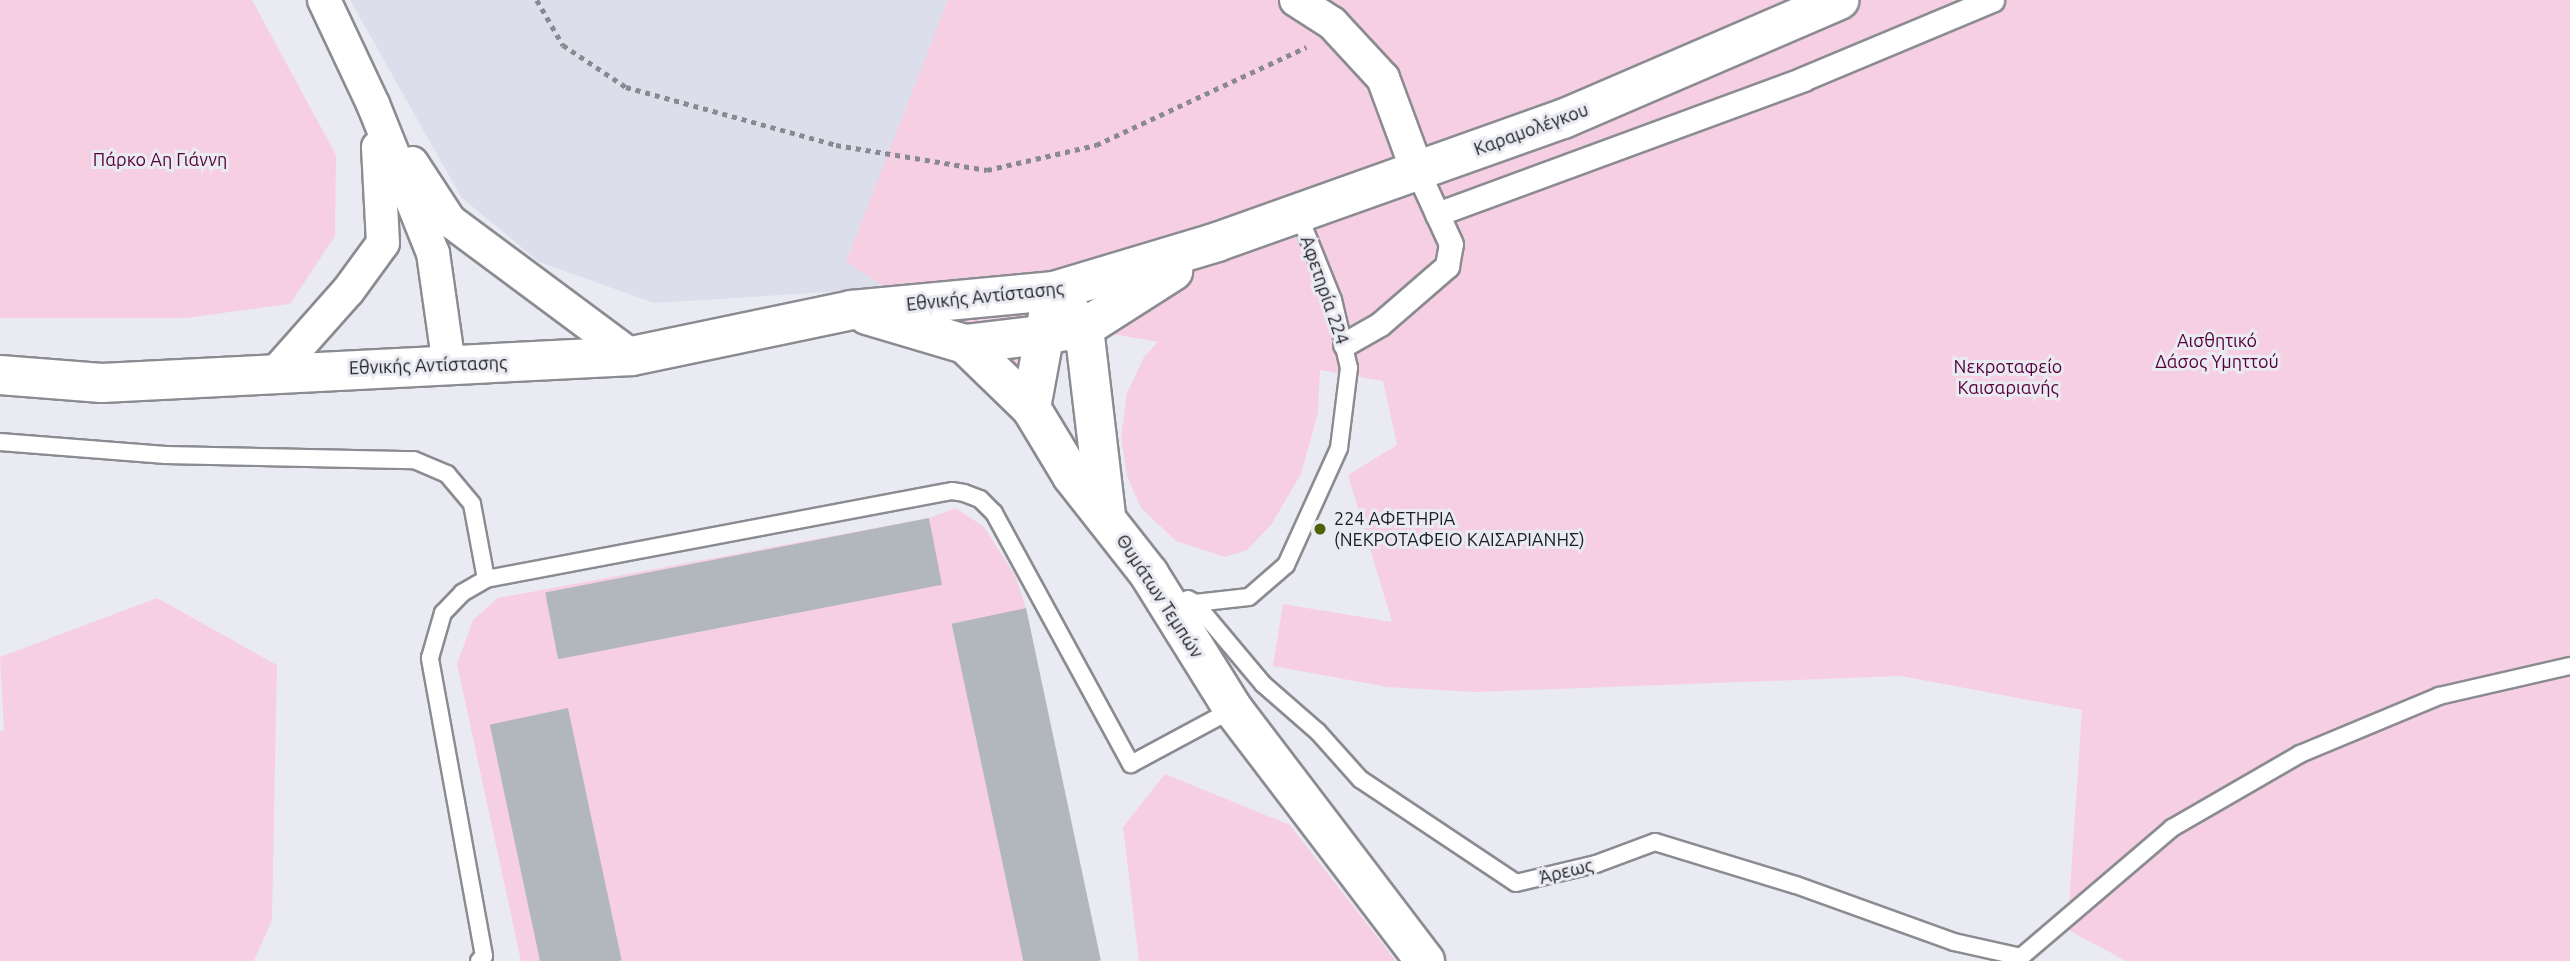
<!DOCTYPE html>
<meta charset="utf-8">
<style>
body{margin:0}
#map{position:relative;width:2570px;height:961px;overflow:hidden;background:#eaebf2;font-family:Ubuntu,sans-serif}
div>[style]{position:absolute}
.built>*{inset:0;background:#dddeec}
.green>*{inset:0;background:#f6d0e2}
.building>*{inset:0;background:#b2b7bd;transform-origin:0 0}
.path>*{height:4.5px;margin-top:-2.25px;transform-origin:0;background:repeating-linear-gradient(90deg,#898a8f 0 5px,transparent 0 10px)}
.roads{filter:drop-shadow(2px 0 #8b8b92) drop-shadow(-2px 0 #8b8b92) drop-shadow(0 2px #8b8b92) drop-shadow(0 -2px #8b8b92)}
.service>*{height:16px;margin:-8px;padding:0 8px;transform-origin:8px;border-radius:8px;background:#fff}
.pedestrian>*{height:23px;margin:-11.5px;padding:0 11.5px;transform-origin:11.5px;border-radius:11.5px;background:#fff}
.minor>*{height:32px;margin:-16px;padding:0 16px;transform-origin:16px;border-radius:16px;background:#fff}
.secondary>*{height:38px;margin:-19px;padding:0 19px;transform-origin:19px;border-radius:19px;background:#fff}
.dots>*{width:19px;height:19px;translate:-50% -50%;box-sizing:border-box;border:4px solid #eaebf2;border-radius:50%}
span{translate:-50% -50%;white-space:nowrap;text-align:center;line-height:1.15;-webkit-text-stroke:6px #eaebf2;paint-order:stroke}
.street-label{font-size:18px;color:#1b1c1e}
.park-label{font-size:18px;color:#57013a}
.poi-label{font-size:18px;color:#1b1c1e}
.left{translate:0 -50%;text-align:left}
</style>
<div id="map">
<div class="built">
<i style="clip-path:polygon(350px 0,1710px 0,1040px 279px,654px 303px,539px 262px,461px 197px)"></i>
</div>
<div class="green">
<i style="clip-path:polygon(0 0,252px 0,336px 155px,335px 236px,290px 304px,186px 318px,0 318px)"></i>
<i style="clip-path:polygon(948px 0,2570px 0,2570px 961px,2126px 961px,2059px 925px,2069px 905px,2082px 710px,1901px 676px,1476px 692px,1387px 687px,1273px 666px,1283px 604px,1392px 622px,1348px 475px,1397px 445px,1383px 381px,1320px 370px,1318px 413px,1301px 474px,1271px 525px,1247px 550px,1225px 557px,1176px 541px,1141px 508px,1127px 476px,1121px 437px,1127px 393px,1144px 357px,1158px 342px,1084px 329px,1038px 386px,846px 262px)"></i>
<i style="clip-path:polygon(956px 508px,984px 527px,1015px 575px,1026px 608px,1098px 961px,521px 961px,457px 664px,473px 620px,498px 598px,929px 518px)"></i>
<i style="clip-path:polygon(157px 598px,277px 665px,272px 920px,254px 961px,0 961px,0 731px,4px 730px,0 657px)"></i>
<i style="clip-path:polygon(1165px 774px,1290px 825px,1396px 961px,1139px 961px,1123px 827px)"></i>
</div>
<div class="building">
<i style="left:929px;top:518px;width:68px;height:391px;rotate:79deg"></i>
<i style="left:1026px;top:608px;width:360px;height:76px;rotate:78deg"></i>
<i style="left:568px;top:708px;width:258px;height:80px;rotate:78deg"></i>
</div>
<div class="path">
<i style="left:537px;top:0;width:52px;rotate:60deg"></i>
<i style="left:563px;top:45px;width:76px;rotate:33.7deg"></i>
<i style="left:626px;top:87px;width:218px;rotate:15.4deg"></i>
<i style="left:836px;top:145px;width:153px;rotate:9.4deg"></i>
<i style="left:987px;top:170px;width:112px;rotate:-12.9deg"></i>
<i style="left:1096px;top:145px;width:232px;rotate:-25deg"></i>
</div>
<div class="roads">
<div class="service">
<i style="left:0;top:442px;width:166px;rotate:4.5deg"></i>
<i style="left:165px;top:455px;width:249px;rotate:1.2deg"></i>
<i style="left:414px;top:460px;width:36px;rotate:23deg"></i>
<i style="left:447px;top:474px;width:39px;rotate:50deg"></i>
<i style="left:472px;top:504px;width:76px;rotate:79.4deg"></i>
<i style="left:486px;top:579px;width:474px;rotate:-10.7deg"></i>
<i style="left:952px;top:491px;width:12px;rotate:9deg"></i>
<i style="left:964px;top:493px;width:17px;rotate:21deg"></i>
<i style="left:980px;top:499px;width:20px;rotate:45deg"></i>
<i style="left:994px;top:513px;width:286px;rotate:61.4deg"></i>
<i style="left:1131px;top:764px;width:116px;rotate:-28.3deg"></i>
<i style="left:1188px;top:599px;width:8px;rotate:30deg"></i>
<i style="left:1195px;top:603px;width:54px;rotate:-6.3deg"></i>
<i style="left:1249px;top:597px;width:49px;rotate:-40.9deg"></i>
<i style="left:1286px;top:565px;width:128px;rotate:-65.6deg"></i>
<i style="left:1339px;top:448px;width:81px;rotate:-82.9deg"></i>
<i style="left:1349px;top:368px;width:70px;rotate:-103.2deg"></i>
<i style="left:1333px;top:300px;width:94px;rotate:-111.9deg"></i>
<i style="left:1195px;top:603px;width:106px;rotate:50deg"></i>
<i style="left:1263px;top:684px;width:73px;rotate:41.1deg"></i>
<i style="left:1318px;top:732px;width:63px;rotate:48.2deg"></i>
<i style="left:1360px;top:779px;width:187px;rotate:33.7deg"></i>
<i style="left:1516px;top:883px;width:82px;rotate:-13.4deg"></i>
<i style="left:1596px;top:864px;width:63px;rotate:-20.4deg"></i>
<i style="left:1655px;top:842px;width:147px;rotate:17deg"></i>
<i style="left:1796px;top:885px;width:168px;rotate:19.8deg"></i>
<i style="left:1954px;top:942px;width:69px;rotate:12.6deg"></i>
<i style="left:2021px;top:957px;width:4px;rotate:117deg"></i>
<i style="left:2021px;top:957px;width:199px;rotate:-40.5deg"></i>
<i style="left:2172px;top:828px;width:148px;rotate:-30deg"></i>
<i style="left:2300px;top:754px;width:151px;rotate:-22.6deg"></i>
<i style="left:2439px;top:696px;width:134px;rotate:-12.9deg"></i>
<i style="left:479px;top:961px;width:7px;rotate:-45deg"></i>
<i style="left:484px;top:956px;width:303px;rotate:-100.3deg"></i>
<i style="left:430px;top:658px;width:47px;rotate:-73.9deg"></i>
<i style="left:443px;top:613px;width:28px;rotate:-46deg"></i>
<i style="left:462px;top:593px;width:28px;rotate:-30deg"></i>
</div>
<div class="pedestrian">
<i style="left:1437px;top:214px;width:390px;rotate:-20.2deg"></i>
<i style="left:1803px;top:79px;width:205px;rotate:-22.7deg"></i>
<i style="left:1345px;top:344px;width:40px;rotate:-29.7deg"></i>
<i style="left:1380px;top:324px;width:89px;rotate:-40.9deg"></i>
<i style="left:1447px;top:266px;width:22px;rotate:-80deg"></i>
<i style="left:1451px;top:244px;width:81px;rotate:-114.7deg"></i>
</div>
<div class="minor">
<i style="left:324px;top:0;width:115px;rotate:64.8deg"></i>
<i style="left:373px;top:104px;width:161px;rotate:68.1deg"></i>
<i style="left:433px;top:253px;width:113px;rotate:81.9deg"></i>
<i style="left:1296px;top:0;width:43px;rotate:32.6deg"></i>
<i style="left:1332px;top:23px;width:75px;rotate:47.2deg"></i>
<i style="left:1383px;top:78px;width:98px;rotate:69.7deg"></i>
<i style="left:412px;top:163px;width:69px;rotate:56.8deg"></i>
<i style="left:450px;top:221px;width:227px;rotate:36.6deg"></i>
<i style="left:276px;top:372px;width:108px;rotate:-48.4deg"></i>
<i style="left:348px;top:291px;width:59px;rotate:-53.9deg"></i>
<i style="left:383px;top:243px;width:96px;rotate:-93deg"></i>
</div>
<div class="secondary">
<i style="left:1068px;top:309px;width:25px;rotate:50deg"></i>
<i style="left:1084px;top:328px;width:189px;rotate:83.3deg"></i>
<i style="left:867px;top:315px;width:102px;rotate:16.5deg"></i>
<i style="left:965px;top:344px;width:78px;rotate:-6.7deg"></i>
<i style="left:1042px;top:335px;width:43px;rotate:-9.5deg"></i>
<i style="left:1084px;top:328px;width:106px;rotate:-32.6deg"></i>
<i style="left:965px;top:344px;width:92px;rotate:44.1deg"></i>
<i style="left:1031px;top:408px;width:79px;rotate:58.9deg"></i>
<i style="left:1072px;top:476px;width:125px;rotate:51.8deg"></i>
<i style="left:1149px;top:574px;width:159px;rotate:58.1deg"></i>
<i style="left:1233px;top:709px;width:317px;rotate:52.7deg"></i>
<i style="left:0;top:375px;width:102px;rotate:4.5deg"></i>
<i style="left:102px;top:383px;width:531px;rotate:-2.92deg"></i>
<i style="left:632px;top:356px;width:225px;rotate:-11.8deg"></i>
<i style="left:852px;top:310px;width:203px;rotate:-5.4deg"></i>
<i style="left:1054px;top:291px;width:170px;rotate:-16.7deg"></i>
<i style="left:1217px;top:242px;width:367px;rotate:-19.6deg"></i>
<i style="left:1563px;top:119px;width:301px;rotate:-23.3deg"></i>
<i style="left:1031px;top:408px;width:100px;rotate:-79.6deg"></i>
</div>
</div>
<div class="dots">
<i style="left:1320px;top:529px;background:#506108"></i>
</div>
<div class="street-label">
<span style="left:1531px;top:129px;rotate:-20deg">Καραμολέγκου</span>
<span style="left:1325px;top:290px;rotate:71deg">Αφετηρία 224</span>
<span style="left:985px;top:296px;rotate:-6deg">Εθνικής Αντίστασης</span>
<span style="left:428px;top:365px;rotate:-2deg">Εθνικής Αντίστασης</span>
<span style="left:1160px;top:596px;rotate:57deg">Θυμάτων Τεμπών</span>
<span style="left:1566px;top:871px;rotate:-14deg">Άρεως</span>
</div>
<div class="park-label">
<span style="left:160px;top:159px">Πάρκο Αη Γιάννη</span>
<span style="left:2217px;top:351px">Αισθητικό<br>Δάσος Υμηττού</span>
<span style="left:2008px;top:377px">Νεκροταφείο<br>Καισαριανής</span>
</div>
<div class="poi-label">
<span class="left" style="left:1334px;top:529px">224 ΑΦΕΤΗΡΙΑ<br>(ΝΕΚΡΟΤΑΦΕΙΟ ΚΑΙΣΑΡΙΑΝΗΣ)</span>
</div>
</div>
